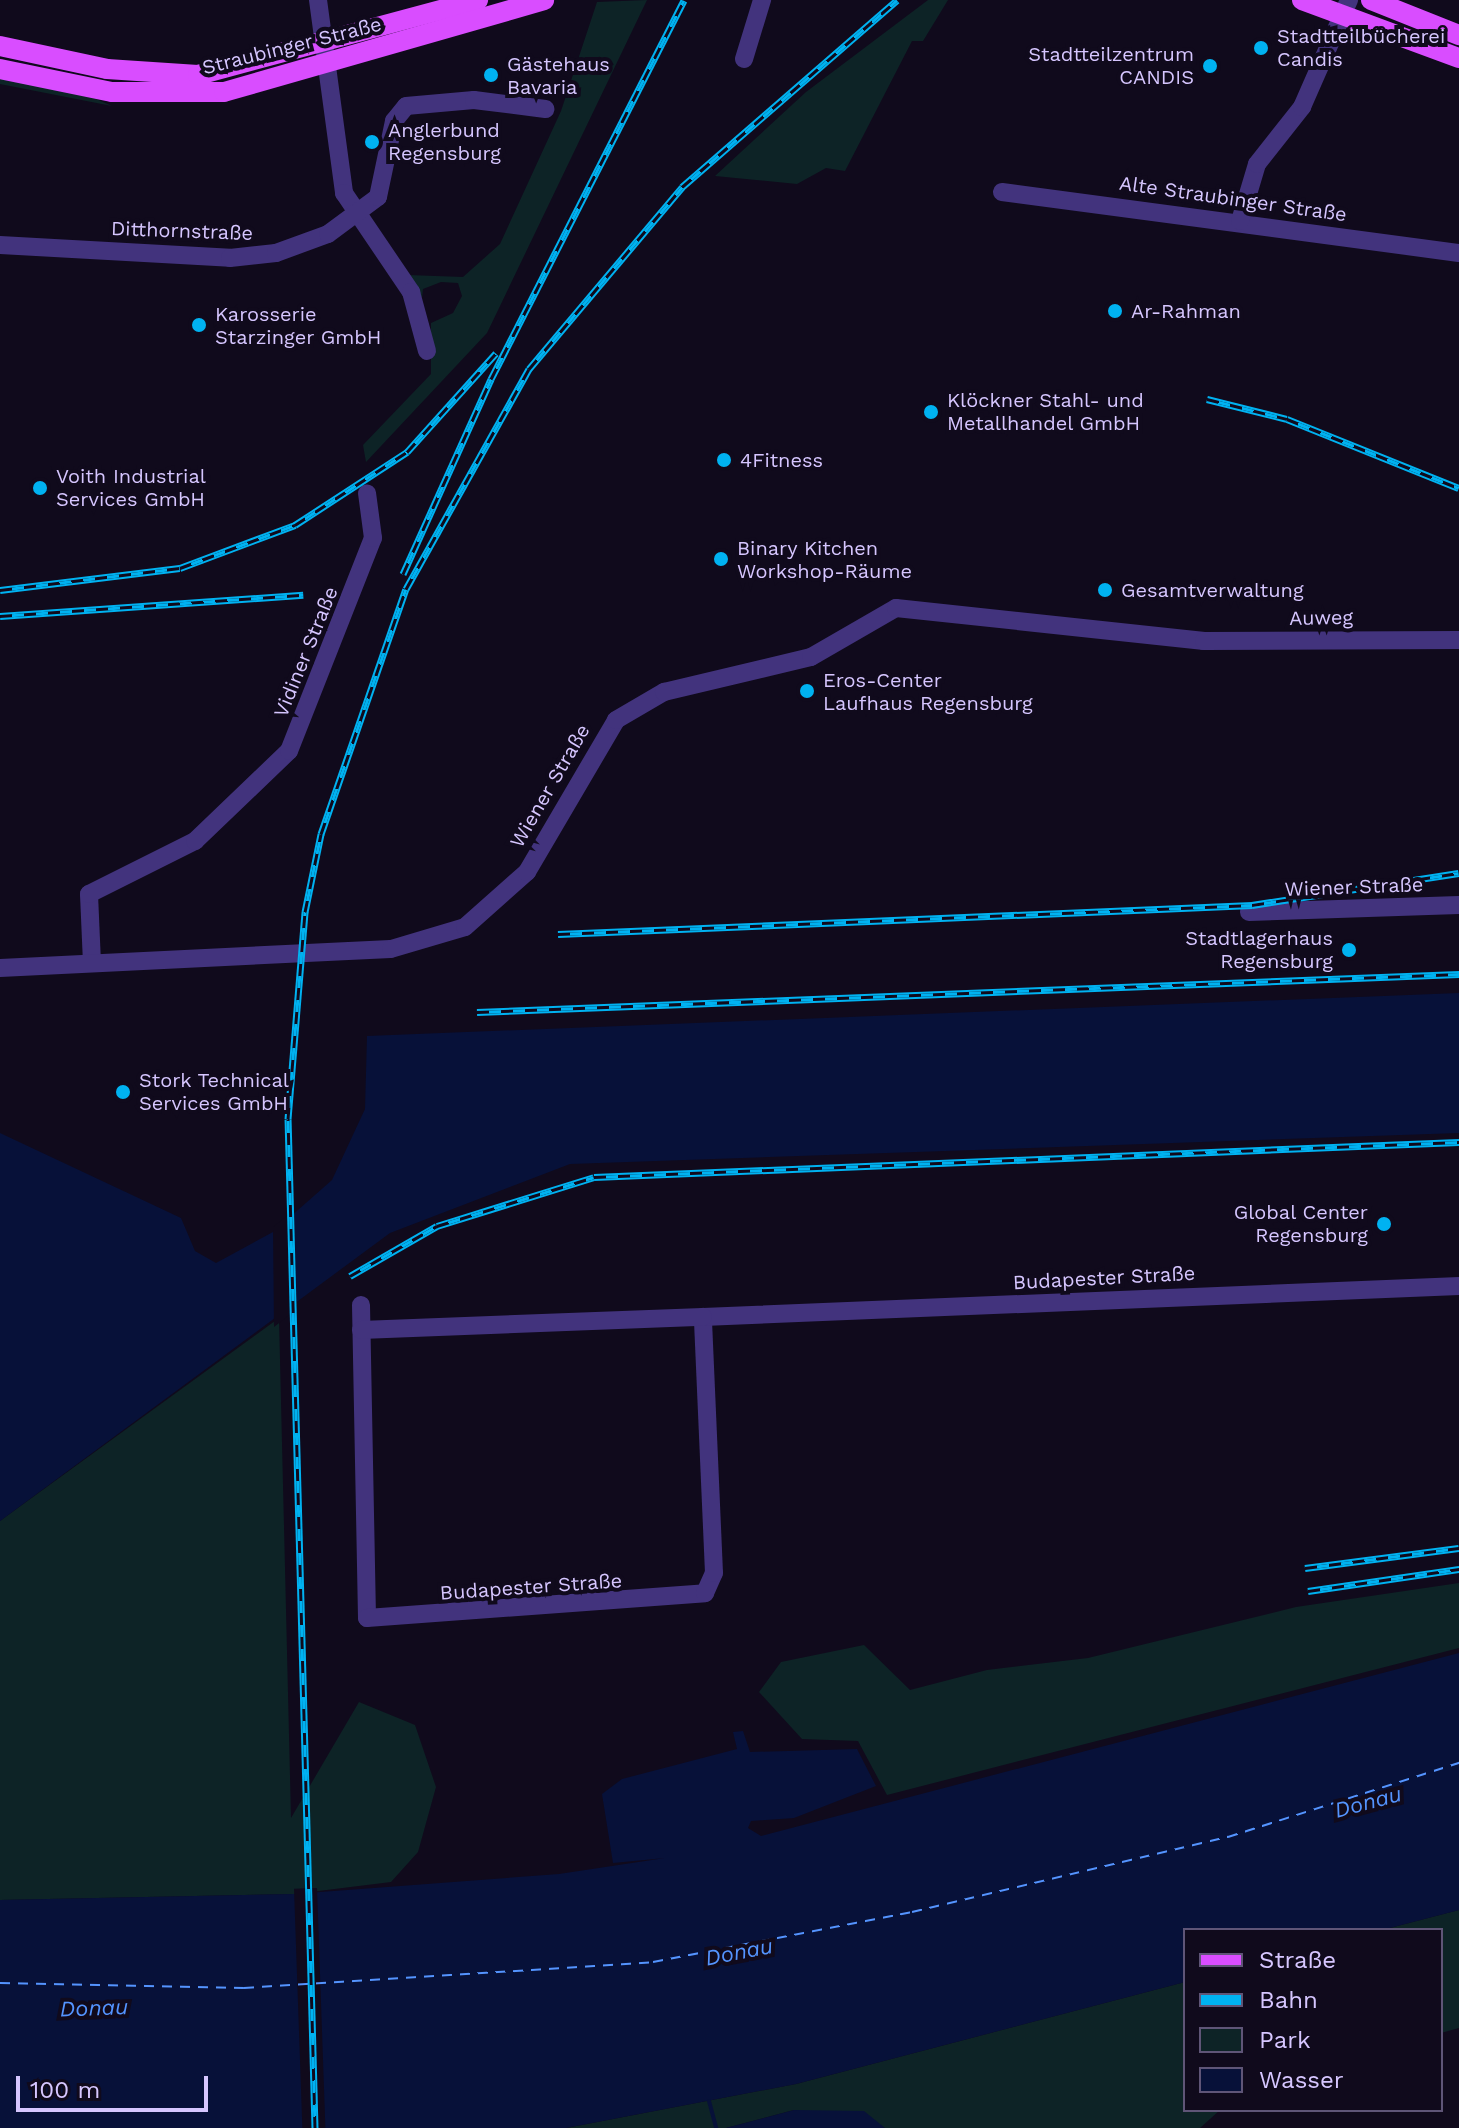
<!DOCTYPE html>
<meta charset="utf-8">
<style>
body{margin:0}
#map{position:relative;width:1459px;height:2128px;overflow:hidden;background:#100a1c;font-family:"Work Sans",sans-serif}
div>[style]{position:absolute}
.green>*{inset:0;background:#0d2326}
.water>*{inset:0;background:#071139}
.pier>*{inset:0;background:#100a1c;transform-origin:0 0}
.stream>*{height:4px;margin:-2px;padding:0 2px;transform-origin:2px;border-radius:2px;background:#071139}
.ferry>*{height:2px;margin-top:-1px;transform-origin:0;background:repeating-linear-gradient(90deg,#5494ff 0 10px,transparent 0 18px)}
.minor>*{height:18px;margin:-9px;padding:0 9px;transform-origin:9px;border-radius:9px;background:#42337d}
.major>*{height:20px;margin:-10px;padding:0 10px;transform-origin:10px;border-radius:10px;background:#d94dff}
.rail>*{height:7px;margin-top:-3.5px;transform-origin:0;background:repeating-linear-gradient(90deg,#100a1c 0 12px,#00b2f1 0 24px);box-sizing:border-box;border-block:2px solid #00b2f1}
.dots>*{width:22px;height:22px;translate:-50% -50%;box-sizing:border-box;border:4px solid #100a1c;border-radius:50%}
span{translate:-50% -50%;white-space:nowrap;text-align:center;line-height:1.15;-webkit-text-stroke:8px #100a1c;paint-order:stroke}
.poi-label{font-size:20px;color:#d6c6ff}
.left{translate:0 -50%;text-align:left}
.right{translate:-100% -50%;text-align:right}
.street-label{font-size:20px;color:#d6c6ff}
.water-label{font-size:22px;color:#5494ff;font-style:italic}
.legend{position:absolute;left:1183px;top:1928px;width:260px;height:184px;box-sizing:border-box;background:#100a1c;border:2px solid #5f5577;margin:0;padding:10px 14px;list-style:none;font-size:24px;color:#d6c6ff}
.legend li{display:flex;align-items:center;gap:16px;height:40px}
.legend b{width:40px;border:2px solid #5f5577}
.scale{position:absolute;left:16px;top:2076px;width:192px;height:36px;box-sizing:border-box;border:4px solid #d6c6ff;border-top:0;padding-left:10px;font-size:24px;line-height:28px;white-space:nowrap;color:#d6c6ff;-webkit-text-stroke:6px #100a1c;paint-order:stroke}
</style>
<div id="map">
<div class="green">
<i style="clip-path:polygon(647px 0,487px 333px,366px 462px,363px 445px,431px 374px,431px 323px,453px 313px,462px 296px,458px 283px,441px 282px,423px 289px,422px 298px,408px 275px,463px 277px,500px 244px,561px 111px,597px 2px)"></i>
<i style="clip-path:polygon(928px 0,948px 0,923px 41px,912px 41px,845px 171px,826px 168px,797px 184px,715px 176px,806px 92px)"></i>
<i style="clip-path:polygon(0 78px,96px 99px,112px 106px,0 84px)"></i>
<i style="clip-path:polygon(279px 1318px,291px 1818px,359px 1702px,415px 1725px,436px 1787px,418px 1852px,391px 1882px,294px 1894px,0 1900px,0 1521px)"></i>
<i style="clip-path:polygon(1459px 1583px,1459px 1648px,887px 1795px,858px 1741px,802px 1739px,759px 1692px,781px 1662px,864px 1645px,910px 1690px,987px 1670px,1088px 1658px,1296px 1607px)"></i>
<i style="clip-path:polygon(1459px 1910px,1459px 2028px,1441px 2033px,1441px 1930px,1382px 1930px)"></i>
<i style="clip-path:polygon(1185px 1982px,1185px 2110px,1220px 2110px,1200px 2128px,885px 2128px,794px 2110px,726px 2128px,566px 2128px,796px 2084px)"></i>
</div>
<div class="water">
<i style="clip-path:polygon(1459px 993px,1459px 1133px,570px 1164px,390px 1233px,0 1521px,0 1133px,181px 1218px,195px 1251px,216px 1263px,273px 1232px,332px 1180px,365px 1109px,367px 1036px)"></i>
<i style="clip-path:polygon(1459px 1653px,1459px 1910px,1382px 1930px,1185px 1930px,1185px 1982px,796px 2084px,566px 2128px,0 2128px,0 1900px,294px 1894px,559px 1874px,665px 1858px,613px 1863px,602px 1794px,622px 1779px,737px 1749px,733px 1732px,743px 1731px,750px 1752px,857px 1749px,876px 1786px,794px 1818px,751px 1821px,748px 1828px,761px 1836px)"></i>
<i style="clip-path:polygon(794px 2110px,864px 2111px,885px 2128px,726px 2128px)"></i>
</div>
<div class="pier">
<i style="clip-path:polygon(294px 1210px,297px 1309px,274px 1327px,273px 1227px)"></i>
<i style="left:317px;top:1888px;width:240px;height:23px;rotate:88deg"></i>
</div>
<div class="stream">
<i style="left:709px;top:2101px;width:28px;rotate:75deg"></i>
</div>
<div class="ferry">
<i style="left:0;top:1983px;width:244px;rotate:1.2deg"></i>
<i style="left:244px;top:1988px;width:410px;rotate:-3.6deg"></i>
<i style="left:653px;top:1962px;width:264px;rotate:-10.9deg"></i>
<i style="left:912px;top:1912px;width:325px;rotate:-13.4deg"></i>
<i style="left:1228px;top:1837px;width:243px;rotate:-17.8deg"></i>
</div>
<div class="minor">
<i style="left:318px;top:0;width:195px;rotate:82.3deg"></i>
<i style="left:344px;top:193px;width:120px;rotate:55.9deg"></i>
<i style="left:411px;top:292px;width:61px;rotate:74.8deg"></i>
<i style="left:744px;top:59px;width:62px;rotate:-73deg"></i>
<i style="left:1002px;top:192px;width:461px;rotate:7.6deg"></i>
<i style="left:1240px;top:221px;width:59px;rotate:-73.4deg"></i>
<i style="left:1257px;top:164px;width:73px;rotate:-51.7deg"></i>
<i style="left:1302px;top:107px;width:117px;rotate:-66.3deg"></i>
<i style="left:0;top:245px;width:230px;rotate:3.2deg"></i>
<i style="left:230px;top:258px;width:46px;rotate:-6.2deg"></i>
<i style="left:276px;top:253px;width:55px;rotate:-20.1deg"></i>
<i style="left:328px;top:234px;width:62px;rotate:-36.5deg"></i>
<i style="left:378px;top:197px;width:78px;rotate:-78.1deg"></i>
<i style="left:394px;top:121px;width:19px;rotate:-51deg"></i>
<i style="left:406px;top:106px;width:68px;rotate:-5deg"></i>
<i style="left:474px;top:100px;width:72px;rotate:7.2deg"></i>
<i style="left:1249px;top:912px;width:210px;rotate:-1.9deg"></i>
<i style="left:92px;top:963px;width:69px;rotate:-92.5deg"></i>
<i style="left:89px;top:894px;width:119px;rotate:-26.6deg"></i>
<i style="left:195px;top:841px;width:130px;rotate:-43.8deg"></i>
<i style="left:289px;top:751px;width:229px;rotate:-68.5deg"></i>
<i style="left:373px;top:538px;width:45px;rotate:-97.6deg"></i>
<i style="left:0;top:968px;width:391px;rotate:-2.8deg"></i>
<i style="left:391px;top:949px;width:77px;rotate:-16.6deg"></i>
<i style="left:465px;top:927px;width:83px;rotate:-41.6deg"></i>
<i style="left:527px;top:872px;width:176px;rotate:-59.6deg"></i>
<i style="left:616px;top:720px;width:56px;rotate:-30.3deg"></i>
<i style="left:664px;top:692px;width:151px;rotate:-13.4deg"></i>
<i style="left:811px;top:657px;width:98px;rotate:-30deg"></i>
<i style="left:896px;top:608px;width:310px;rotate:6.1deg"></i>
<i style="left:1204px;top:641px;width:255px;rotate:-0.2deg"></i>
<i style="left:361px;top:1305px;width:313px;rotate:88.9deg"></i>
<i style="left:367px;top:1618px;width:339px;rotate:-4.2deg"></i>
<i style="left:705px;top:1593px;width:22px;rotate:-66deg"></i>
<i style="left:714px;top:1573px;width:256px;rotate:-92.5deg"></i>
<i style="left:703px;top:1317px;width:757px;rotate:-2.35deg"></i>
<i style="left:361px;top:1330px;width:342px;rotate:-2.2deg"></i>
</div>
<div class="major">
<i style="left:1302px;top:0;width:167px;rotate:20.3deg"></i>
<i style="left:1371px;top:0;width:95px;rotate:21.7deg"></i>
<i style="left:0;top:46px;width:109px;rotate:12.1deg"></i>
<i style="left:107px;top:69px;width:91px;rotate:3.8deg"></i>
<i style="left:198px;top:75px;width:290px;rotate:-15deg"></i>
<i style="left:0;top:69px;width:114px;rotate:11.6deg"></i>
<i style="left:112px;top:92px;width:112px"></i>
<i style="left:224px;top:92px;width:333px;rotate:-16deg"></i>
</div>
<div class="rail">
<i style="left:1207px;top:399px;width:82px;rotate:14deg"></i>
<i style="left:1287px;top:419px;width:185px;rotate:21.9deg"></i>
<i style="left:403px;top:574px;width:214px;rotate:-65.7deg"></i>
<i style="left:491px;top:379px;width:425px;rotate:-63deg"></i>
<i style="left:0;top:590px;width:181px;rotate:-7deg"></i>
<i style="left:180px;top:568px;width:123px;rotate:-20.5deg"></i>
<i style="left:295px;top:525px;width:134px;rotate:-33.1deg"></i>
<i style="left:407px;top:452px;width:133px;rotate:-48deg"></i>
<i style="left:0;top:616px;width:304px;rotate:-4deg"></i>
<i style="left:558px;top:934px;width:695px;rotate:-2.39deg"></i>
<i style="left:1252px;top:905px;width:209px;rotate:-8.8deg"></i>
<i style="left:477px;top:1012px;width:983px;rotate:-2.22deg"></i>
<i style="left:350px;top:1276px;width:100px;rotate:-29.9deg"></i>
<i style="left:437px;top:1226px;width:164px;rotate:-17.3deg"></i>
<i style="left:594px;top:1177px;width:866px;rotate:-2.32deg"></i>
<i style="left:1305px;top:1568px;width:155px;rotate:-7.4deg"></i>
<i style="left:1308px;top:1591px;width:153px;rotate:-8.3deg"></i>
<i style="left:315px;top:2128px;width:1009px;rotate:-91.53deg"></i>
<i style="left:288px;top:1119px;width:208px;rotate:-85.3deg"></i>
<i style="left:305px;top:912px;width:80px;rotate:-78.4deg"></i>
<i style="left:321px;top:834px;width:259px;rotate:-70.9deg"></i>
<i style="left:406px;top:589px;width:252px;rotate:-60.8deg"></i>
<i style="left:529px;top:369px;width:238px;rotate:-49.9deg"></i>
<i style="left:682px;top:187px;width:285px;rotate:-41deg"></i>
</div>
<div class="dots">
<i style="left:1261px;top:48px;background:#00b2f1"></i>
<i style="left:1210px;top:66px;background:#00b2f1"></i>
<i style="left:491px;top:75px;background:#00b2f1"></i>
<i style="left:372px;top:142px;background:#00b2f1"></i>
<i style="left:1115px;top:311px;background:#00b2f1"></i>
<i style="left:199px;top:325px;background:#00b2f1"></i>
<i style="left:931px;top:412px;background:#00b2f1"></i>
<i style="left:724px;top:460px;background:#00b2f1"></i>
<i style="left:40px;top:488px;background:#00b2f1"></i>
<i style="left:721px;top:559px;background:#00b2f1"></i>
<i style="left:1105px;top:590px;background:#00b2f1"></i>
<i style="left:807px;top:691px;background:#00b2f1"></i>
<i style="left:1349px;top:950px;background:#00b2f1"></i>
<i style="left:123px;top:1092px;background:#00b2f1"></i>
<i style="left:1384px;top:1224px;background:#00b2f1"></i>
</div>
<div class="poi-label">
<span class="left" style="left:1277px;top:48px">Stadtteilbücherei<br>Candis</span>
<span class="right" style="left:1194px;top:66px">Stadtteilzentrum<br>CANDIS</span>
<span class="left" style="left:507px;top:76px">Gästehaus<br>Bavaria</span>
<span class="left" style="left:388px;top:142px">Anglerbund<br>Regensburg</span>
<span class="left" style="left:1131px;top:311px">Ar-Rahman</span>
<span class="left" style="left:215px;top:326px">Karosserie<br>Starzinger GmbH</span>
<span class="left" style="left:947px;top:412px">Klöckner Stahl- und<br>Metallhandel GmbH</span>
<span class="left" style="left:740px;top:460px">4Fitness</span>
<span class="left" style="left:56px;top:488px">Voith Industrial<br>Services GmbH</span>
<span class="left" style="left:737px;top:560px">Binary Kitchen<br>Workshop-Räume</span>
<span class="left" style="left:1121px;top:590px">Gesamtverwaltung</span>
<span class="left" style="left:823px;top:692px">Eros-Center<br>Laufhaus Regensburg</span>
<span class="right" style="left:1333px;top:950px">Stadtlagerhaus<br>Regensburg</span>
<span class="left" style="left:139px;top:1092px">Stork Technical<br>Services GmbH</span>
<span class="right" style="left:1368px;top:1224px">Global Center<br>Regensburg</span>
</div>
<div class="street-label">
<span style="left:292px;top:46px;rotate:-14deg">Straubinger Straße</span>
<span style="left:1233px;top:199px;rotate:8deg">Alte Straubinger Straße</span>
<span style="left:182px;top:231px;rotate:2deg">Ditthornstraße</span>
<span style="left:1321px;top:618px;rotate:-1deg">Auweg</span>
<span style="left:306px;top:652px;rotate:-68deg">Vidiner Straße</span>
<span style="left:550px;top:786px;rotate:-60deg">Wiener Straße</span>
<span style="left:1354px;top:887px;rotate:-2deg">Wiener Straße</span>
<span style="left:1104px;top:1278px;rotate:-3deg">Budapester Straße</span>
<span style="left:531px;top:1587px;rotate:-4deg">Budapester Straße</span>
</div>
<div class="water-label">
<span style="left:1368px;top:1802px;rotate:-15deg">Donau</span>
<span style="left:739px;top:1952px;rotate:-11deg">Donau</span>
<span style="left:94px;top:2008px;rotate:-2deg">Donau</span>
</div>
<ul class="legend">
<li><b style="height:10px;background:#d94dff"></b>Straße</li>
<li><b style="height:10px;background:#00b2f1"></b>Bahn</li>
<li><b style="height:22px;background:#0d2326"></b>Park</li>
<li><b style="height:22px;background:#071139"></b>Wasser</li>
</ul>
<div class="scale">100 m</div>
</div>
